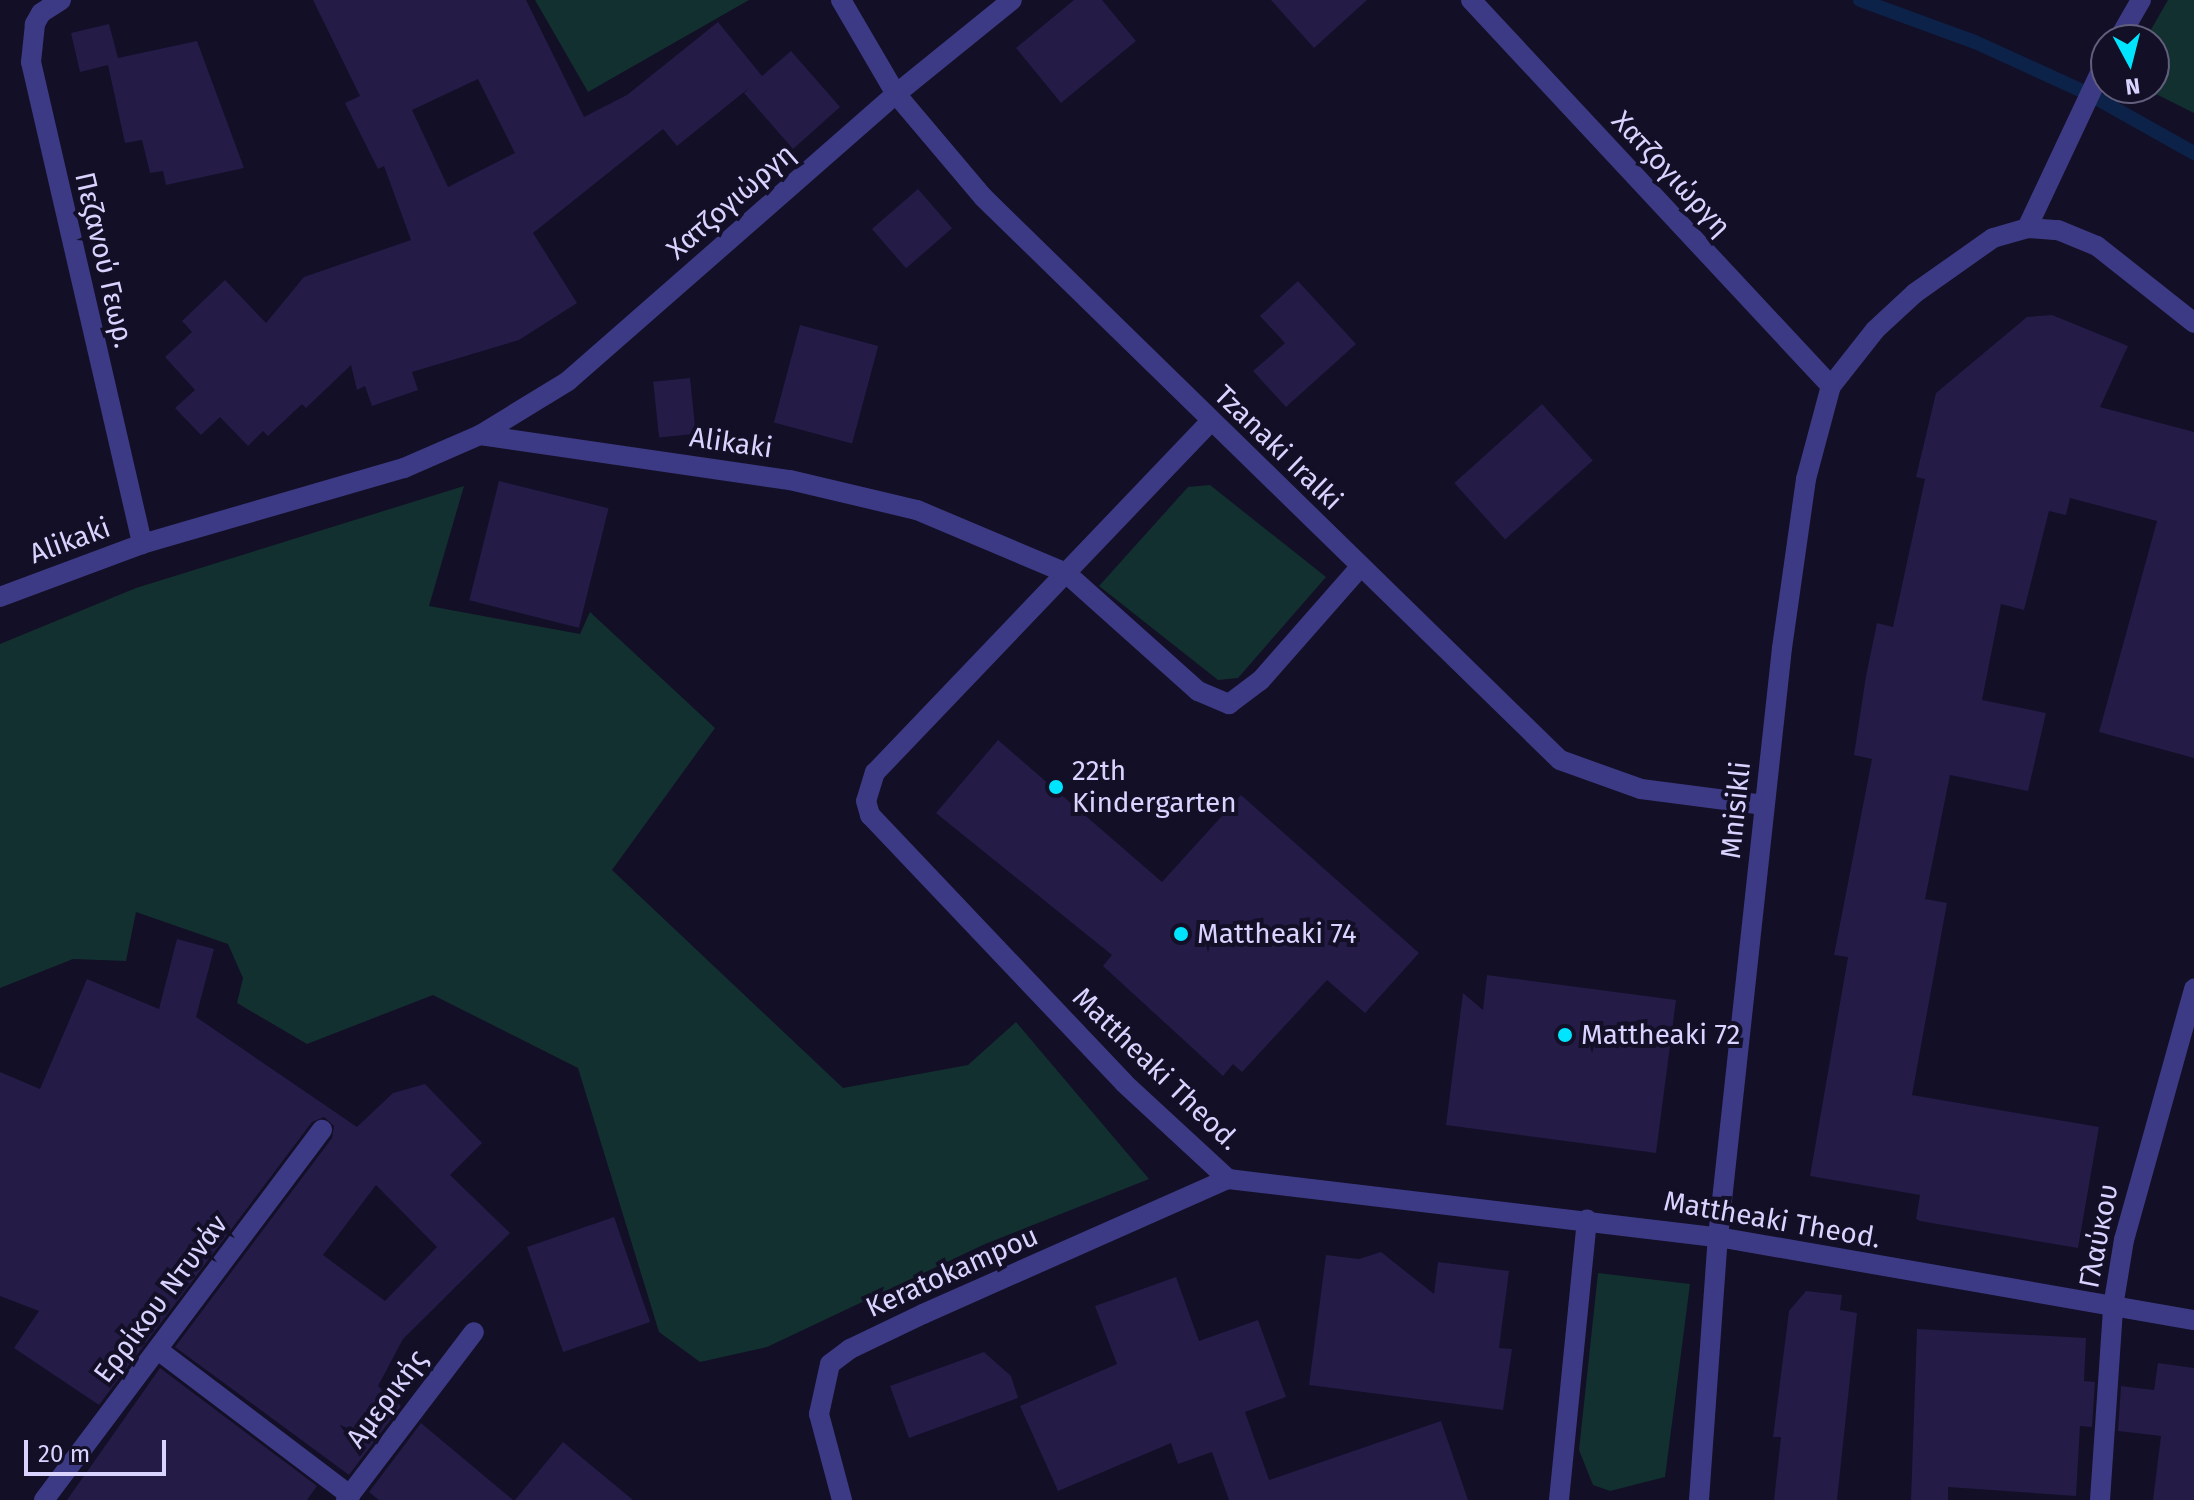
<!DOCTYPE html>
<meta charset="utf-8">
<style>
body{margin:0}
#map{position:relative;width:2194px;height:1500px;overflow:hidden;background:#130f26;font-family:"Fira Sans",sans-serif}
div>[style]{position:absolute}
.green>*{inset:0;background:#12302f}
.stream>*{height:14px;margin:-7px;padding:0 7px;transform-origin:7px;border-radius:7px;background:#0c2248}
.building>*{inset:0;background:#241b47;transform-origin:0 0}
.minor>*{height:20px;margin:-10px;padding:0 10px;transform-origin:10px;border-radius:10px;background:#3d3a85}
.dots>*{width:22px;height:22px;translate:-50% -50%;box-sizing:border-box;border:4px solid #130f26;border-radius:50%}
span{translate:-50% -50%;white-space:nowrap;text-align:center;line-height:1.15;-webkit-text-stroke:8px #130f26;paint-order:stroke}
.street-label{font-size:28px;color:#d9d4ff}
.poi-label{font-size:28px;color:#d9d4ff}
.left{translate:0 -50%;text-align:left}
.north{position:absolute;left:2090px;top:24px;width:80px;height:80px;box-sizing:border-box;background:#130f26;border:2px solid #625e7d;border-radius:50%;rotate:173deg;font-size:22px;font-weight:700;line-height:32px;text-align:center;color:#d9d4ff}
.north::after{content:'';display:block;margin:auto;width:28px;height:36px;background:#00e5ff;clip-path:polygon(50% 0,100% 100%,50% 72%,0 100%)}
.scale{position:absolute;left:24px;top:1440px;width:142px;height:36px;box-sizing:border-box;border:4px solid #d9d4ff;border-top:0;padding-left:10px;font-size:24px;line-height:28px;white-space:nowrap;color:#d9d4ff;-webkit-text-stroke:6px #130f26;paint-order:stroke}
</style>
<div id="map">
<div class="green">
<i style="clip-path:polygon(535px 0,749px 0,588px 92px)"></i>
<i style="clip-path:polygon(2168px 0,2194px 0,2194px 113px,2144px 88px,2154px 88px,2154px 40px,2145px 40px)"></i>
<i style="clip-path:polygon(1210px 485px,1326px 577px,1238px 678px,1218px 680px,1099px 586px,1188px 487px)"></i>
<i style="clip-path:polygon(464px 486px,429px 606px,580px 634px,590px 612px,715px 728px,612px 870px,843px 1088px,968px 1065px,1016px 1022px,1149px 1179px,985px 1244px,767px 1347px,700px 1362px,659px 1332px,578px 1068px,433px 995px,307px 1044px,237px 1003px,243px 978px,228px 944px,136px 912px,126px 961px,73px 959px,0 988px,0 644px,136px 588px)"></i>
<i style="clip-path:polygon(1598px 1273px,1690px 1284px,1665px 1477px,1610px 1491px,1593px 1485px,1579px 1450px)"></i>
</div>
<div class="stream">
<i style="left:1860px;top:0;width:122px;rotate:20.1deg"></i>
<i style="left:1975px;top:42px;width:123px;rotate:24.5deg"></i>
<i style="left:2087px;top:93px;width:123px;rotate:29.3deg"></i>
</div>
<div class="building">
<i style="clip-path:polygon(evenodd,313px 0,526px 0,584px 117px,627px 95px,718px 22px,762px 76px,791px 51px,840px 107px,793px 149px,744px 93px,749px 88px,677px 146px,663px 129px,533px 233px,577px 303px,519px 340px,412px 372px,418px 390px,372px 406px,365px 386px,357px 390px,351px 365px,306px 408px,302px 404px,268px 436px,263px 431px,248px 446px,220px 417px,201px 435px,175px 408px,195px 390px,165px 357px,192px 332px,182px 321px,225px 280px,266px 323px,304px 277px,411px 240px,384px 166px,378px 169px,345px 103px,360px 96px,313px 0,478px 79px,515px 153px,448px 187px,412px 110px,478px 79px)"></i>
<i style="clip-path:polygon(1074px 0,1102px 0,1136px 41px,1061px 103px,1016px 48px)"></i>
<i style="clip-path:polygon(1271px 0,1367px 0,1314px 48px)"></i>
<i style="clip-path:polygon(109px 24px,118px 58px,197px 41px,244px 168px,166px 185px,163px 171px,150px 173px,142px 140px,125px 143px,108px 65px,80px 72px,71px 33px)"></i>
<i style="left:918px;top:189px;width:52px;height:61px;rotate:49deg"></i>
<i style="clip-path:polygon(1298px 281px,1356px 344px,1286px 407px,1253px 371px,1285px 343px,1260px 316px)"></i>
<i style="clip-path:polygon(2052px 315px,2128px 346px,2100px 407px,2194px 432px,2194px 758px,2099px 732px,2157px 521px,2070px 498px,2066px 515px,2049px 511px,2024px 610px,2001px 604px,1982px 700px,2046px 713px,2028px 791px,1950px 775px,1925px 899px,1947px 903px,1912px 1095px,2099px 1127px,2078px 1248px,1920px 1221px,1916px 1219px,1920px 1195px,1810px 1176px,1848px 957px,1834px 955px,1872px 759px,1854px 755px,1866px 676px,1877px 623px,1893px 627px,1925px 479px,1916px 477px,1936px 393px,2027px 317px)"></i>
<i style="left:800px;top:325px;width:81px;height:101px;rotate:15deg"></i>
<i style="left:690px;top:378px;width:56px;height:37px;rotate:84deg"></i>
<i style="left:1542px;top:404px;width:76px;height:118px;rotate:48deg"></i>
<i style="left:499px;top:481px;width:113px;height:123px;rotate:14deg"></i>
<i style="clip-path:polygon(998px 740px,1162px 882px,1241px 795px,1419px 953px,1365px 1013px,1327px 980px,1242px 1072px,1233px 1064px,1223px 1076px,1103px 966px,1112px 955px,936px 813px)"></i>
<i style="clip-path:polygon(evenodd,177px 939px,214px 949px,196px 1017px,357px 1127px,393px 1093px,425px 1084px,482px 1143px,450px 1175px,510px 1233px,403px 1339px,378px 1386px,401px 1406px,349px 1475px,175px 1347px,332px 1138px,334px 1126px,324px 1117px,312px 1122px,99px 1405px,14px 1348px,39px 1311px,0 1296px,0 1072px,40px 1089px,87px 979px,159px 1009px,177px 939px,376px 1185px,437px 1247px,385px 1301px,323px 1255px,376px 1185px)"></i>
<i style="clip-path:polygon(1487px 975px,1676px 1000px,1656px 1153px,1446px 1125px,1463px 993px,1483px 1010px)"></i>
<i style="left:614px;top:1217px;width:111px;height:92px;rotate:71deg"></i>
<i style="clip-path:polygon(1381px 1252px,1434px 1294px,1438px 1262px,1509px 1271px,1499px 1348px,1512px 1349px,1503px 1410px,1309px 1385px,1326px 1255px,1359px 1259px)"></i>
<i style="clip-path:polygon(1176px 1277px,1199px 1341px,1258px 1320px,1286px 1397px,1245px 1412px,1269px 1480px,1441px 1421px,1468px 1500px,1229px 1500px,1212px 1452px,1178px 1464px,1171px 1443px,1058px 1491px,1020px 1406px,1117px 1364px,1095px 1306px)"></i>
<i style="clip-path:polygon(1806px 1291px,1842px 1295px,1840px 1310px,1857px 1313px,1837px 1500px,1774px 1500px,1781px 1437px,1773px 1437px,1789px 1311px)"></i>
<i style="clip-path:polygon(1917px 1329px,2086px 1338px,2084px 1381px,2095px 1382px,2092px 1427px,2080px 1426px,2076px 1496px,1948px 1487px,1948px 1500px,1911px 1500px)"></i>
<i style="clip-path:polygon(984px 1352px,1011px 1376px,1018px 1398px,909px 1438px,890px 1386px)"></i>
<i style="clip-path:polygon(2158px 1363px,2194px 1368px,2194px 1500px,2153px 1500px,2161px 1436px,2118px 1431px,2121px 1386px,2154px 1390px)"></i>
<i style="clip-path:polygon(160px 1368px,317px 1486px,307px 1500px,67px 1500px)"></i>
<i style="clip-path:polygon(421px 1423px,513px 1500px,379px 1500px,369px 1492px)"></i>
<i style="clip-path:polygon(563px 1442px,633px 1500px,515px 1500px)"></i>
</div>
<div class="minor">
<i style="left:61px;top:0;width:24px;rotate:147deg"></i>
<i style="left:41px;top:13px;width:13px;rotate:119deg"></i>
<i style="left:35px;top:24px;width:38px;rotate:96deg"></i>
<i style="left:31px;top:62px;width:495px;rotate:77deg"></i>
<i style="left:841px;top:0;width:109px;rotate:59.7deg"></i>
<i style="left:896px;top:94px;width:135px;rotate:49.8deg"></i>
<i style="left:983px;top:197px;width:806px;rotate:44.3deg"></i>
<i style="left:1560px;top:760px;width:86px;rotate:19.7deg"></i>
<i style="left:1641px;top:789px;width:124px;rotate:7.4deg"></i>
<i style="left:1471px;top:0;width:528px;rotate:47deg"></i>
<i style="left:2118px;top:40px;width:46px;rotate:-60.1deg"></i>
<i style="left:2027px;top:228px;width:186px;rotate:-64.8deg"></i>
<i style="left:1211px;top:421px;width:486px;rotate:133.7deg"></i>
<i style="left:875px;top:772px;width:30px;rotate:107deg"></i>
<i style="left:866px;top:801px;width:15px;rotate:74deg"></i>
<i style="left:870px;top:815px;width:369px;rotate:46.5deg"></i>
<i style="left:1124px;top:1083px;width:142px;rotate:42.7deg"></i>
<i style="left:1228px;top:1179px;width:493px;rotate:6.8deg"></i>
<i style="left:1718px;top:1237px;width:483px;rotate:9.9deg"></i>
<i style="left:480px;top:435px;width:103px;rotate:-31.5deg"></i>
<i style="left:568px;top:381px;width:436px;rotate:-41.2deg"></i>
<i style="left:896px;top:94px;width:149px;rotate:-39deg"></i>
<i style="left:0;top:597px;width:152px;rotate:-20.5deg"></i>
<i style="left:142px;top:544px;width:273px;rotate:-16.2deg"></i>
<i style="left:404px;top:468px;width:83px;rotate:-23.5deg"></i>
<i style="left:480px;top:435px;width:313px;rotate:8.3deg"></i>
<i style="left:790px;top:480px;width:130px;rotate:13.3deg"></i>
<i style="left:917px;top:510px;width:162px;rotate:22.9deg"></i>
<i style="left:1066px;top:573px;width:177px;rotate:41.8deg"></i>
<i style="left:1198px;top:691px;width:34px;rotate:23deg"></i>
<i style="left:1229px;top:704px;width:39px;rotate:-37deg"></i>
<i style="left:1260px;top:681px;width:152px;rotate:-48.7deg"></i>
<i style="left:158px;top:1350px;width:241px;rotate:37.1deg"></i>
<i style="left:44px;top:1500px;width:463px;rotate:-53.1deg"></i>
<i style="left:346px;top:1500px;width:211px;rotate:-52.7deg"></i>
<i style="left:842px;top:1500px;width:89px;rotate:-105deg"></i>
<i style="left:819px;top:1414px;width:51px;rotate:-77.6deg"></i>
<i style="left:830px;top:1364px;width:25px;rotate:-37deg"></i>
<i style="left:850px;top:1349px;width:81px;rotate:-25.6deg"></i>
<i style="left:923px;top:1314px;width:334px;rotate:-23.9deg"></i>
<i style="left:1559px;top:1500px;width:282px;rotate:-84.3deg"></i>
<i style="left:1699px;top:1500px;width:264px;rotate:-85.9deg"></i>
<i style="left:1718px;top:1237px;width:592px;rotate:-83.8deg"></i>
<i style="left:1782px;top:648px;width:171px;rotate:-81.9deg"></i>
<i style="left:1806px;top:479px;width:96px;rotate:-75deg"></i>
<i style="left:1831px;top:386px;width:71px;rotate:-51.8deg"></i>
<i style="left:1875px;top:330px;width:54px;rotate:-42.8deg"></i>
<i style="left:1915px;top:293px;width:95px;rotate:-35.2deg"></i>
<i style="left:1993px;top:238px;width:35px;rotate:-16deg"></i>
<i style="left:2027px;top:228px;width:31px;rotate:4deg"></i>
<i style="left:2058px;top:230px;width:42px;rotate:22.3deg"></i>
<i style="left:2097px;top:246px;width:124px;rotate:38.4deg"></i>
<i style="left:2100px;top:1500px;width:193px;rotate:-86.1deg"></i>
<i style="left:2113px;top:1307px;width:68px;rotate:-80.7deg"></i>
<i style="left:2124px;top:1240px;width:261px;rotate:-74.4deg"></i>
</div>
<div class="dots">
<i style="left:1056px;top:787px;background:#00e5ff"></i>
<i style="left:1181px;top:934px;background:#00e5ff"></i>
<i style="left:1565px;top:1035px;background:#00e5ff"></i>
</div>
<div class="street-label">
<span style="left:1671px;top:174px;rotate:47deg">Χατζογιώργη</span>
<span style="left:731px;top:202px;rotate:-41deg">Χατζογιώργη</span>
<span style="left:104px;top:260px;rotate:77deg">Πεζανού Γεωρ.</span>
<span style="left:731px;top:443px;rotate:8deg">Alikaki</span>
<span style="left:1278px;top:448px;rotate:44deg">Tzanaki Iralki</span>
<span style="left:70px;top:541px;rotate:-20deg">Alikaki</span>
<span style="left:1736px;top:810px;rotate:-84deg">Mnisikli</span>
<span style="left:1156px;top:1069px;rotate:44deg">Mattheaki Theod.</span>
<span style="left:1772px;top:1220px;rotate:10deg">Mattheaki Theod.</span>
<span style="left:2099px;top:1236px;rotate:-79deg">Γλαύκου</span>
<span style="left:952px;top:1272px;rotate:-24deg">Keratokampou</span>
<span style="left:161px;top:1299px;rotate:-53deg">Ερρίκου Ντυνάν</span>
<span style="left:387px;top:1399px;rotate:-53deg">Αμερικής</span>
</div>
<div class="poi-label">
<span class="left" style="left:1072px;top:787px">22th<br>Kindergarten</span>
<span class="left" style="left:1197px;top:934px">Mattheaki 74</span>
<span class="left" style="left:1581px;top:1035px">Mattheaki 72</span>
</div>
<div class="north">N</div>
<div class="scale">20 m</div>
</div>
